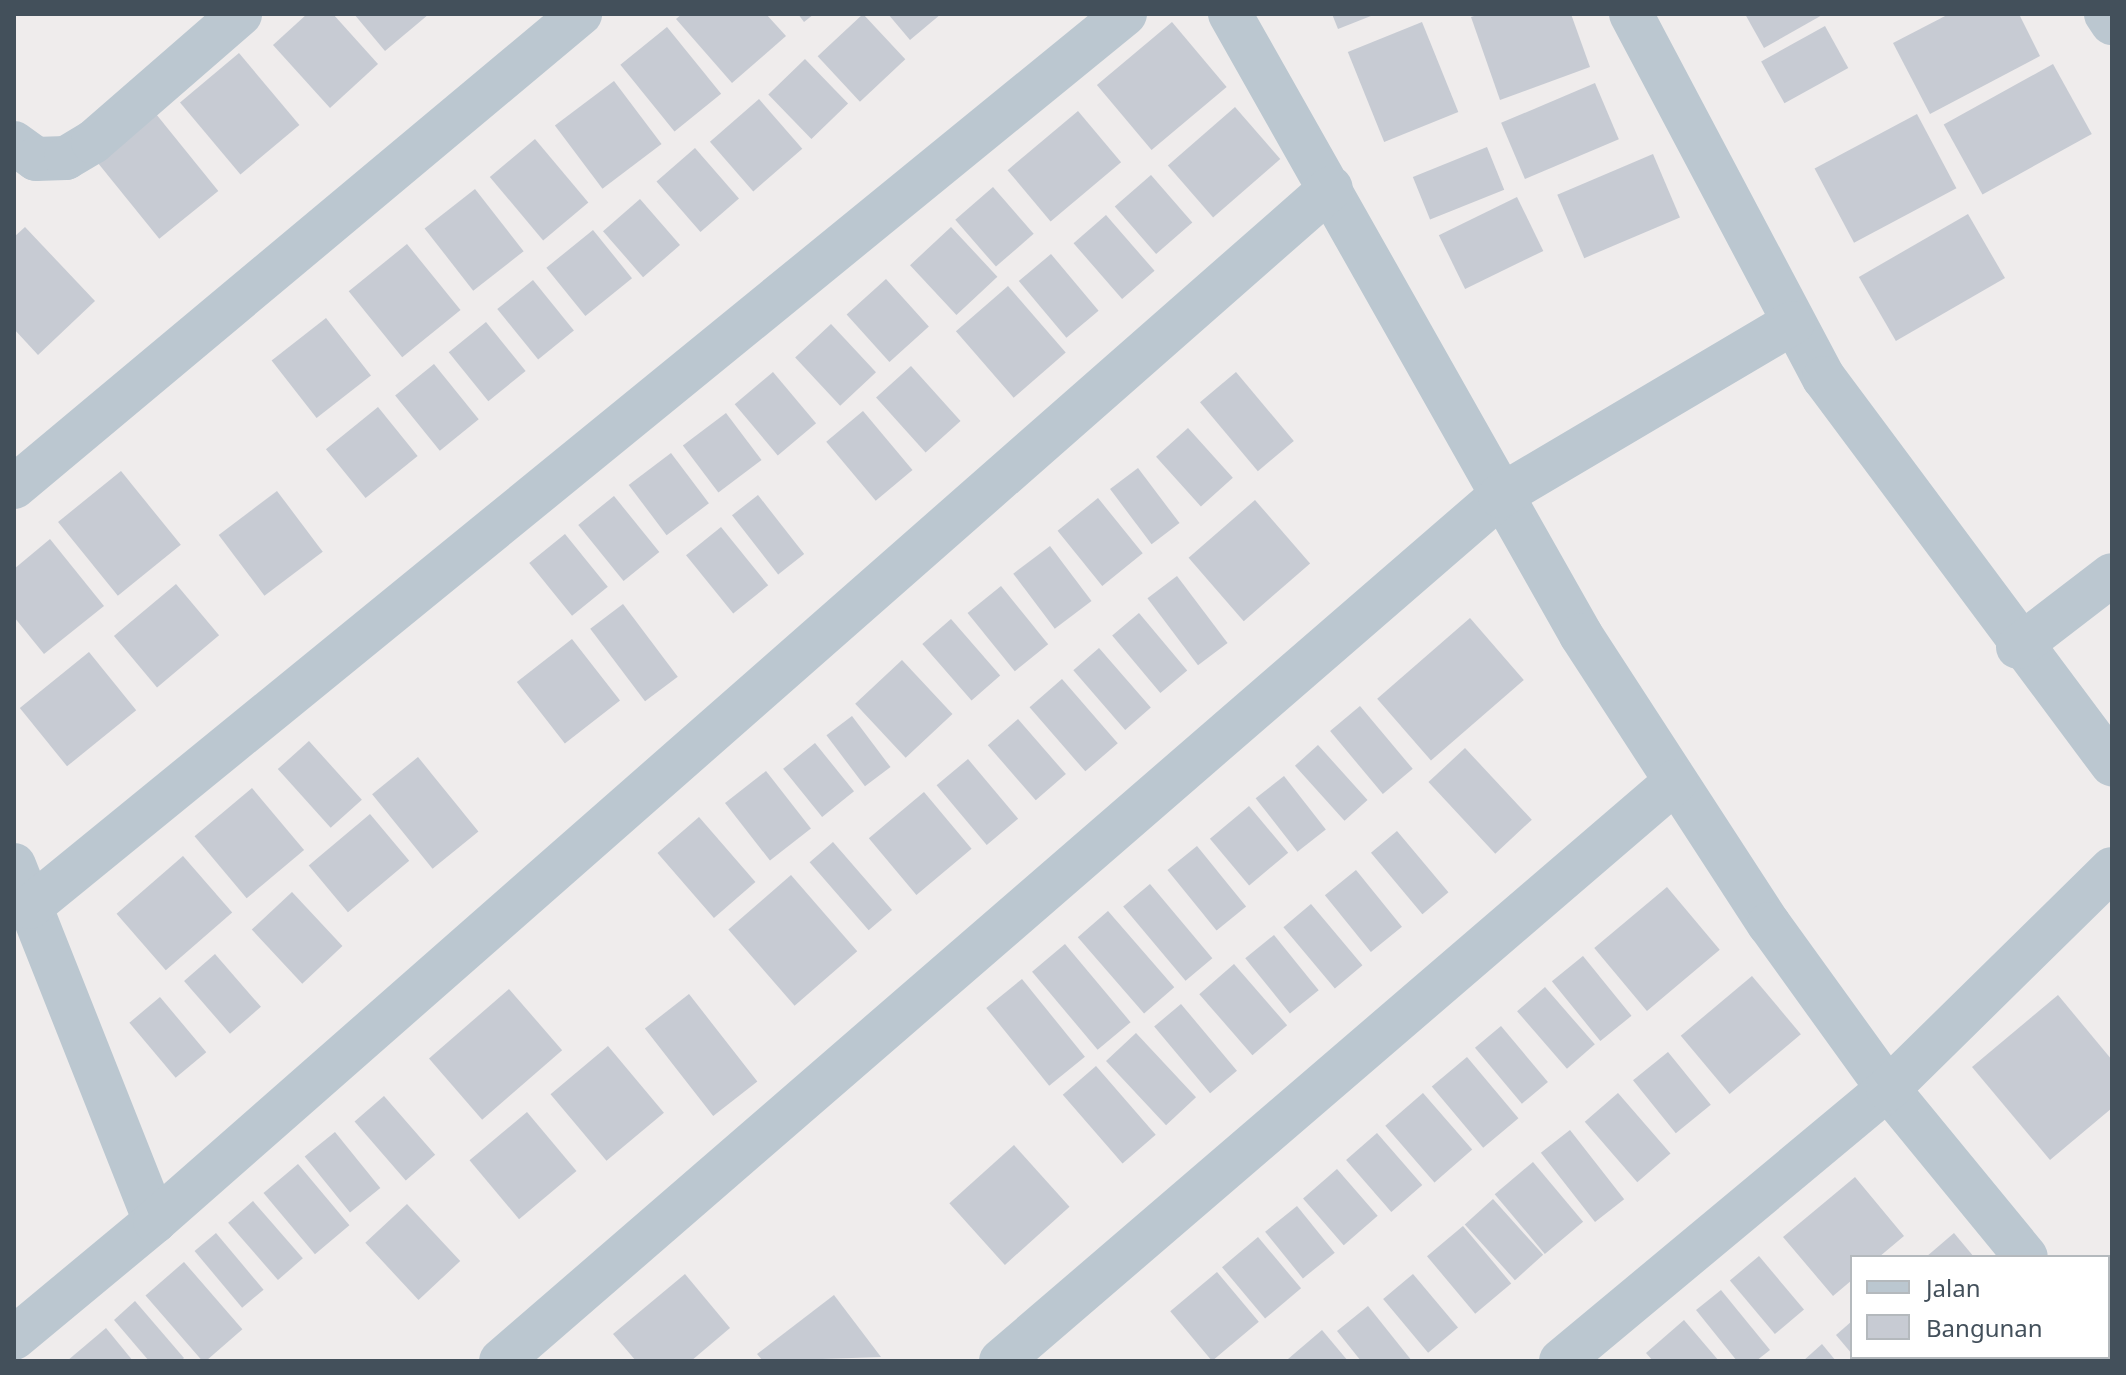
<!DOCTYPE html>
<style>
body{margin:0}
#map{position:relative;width:2126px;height:1375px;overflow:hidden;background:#efecec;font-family:"Noto Sans",sans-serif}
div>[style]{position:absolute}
.building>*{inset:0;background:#c7cbd3;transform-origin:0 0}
.street>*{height:44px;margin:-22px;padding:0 22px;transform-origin:22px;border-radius:22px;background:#bbc7d0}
span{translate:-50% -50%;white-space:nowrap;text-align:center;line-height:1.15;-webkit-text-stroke:6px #fff;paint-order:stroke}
.frame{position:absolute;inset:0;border:16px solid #43505b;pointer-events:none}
.legend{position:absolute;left:1850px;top:1255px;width:260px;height:104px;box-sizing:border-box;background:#fff;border:2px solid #b4b9bd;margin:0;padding:10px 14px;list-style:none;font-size:24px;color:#43505b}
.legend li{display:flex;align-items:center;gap:16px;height:40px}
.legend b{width:40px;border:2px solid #b4b9bd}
</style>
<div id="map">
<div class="building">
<i style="clip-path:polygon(307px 14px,333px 14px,378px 64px,330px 108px,273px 45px)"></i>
<i style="clip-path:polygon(354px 14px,429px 14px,385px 51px)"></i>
<i style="clip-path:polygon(682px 14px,766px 14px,786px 36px,732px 83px,676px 19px)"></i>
<i style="clip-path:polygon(798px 14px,814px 14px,804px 22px)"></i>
<i style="left:863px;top:14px;width:62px;height:62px;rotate:47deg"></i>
<i style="clip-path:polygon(888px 14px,941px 14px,910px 40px)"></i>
<i style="clip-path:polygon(1332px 14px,1376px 14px,1338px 29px)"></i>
<i style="clip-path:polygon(1480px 14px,1571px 14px,1590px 67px,1500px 100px,1471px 17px)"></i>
<i style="clip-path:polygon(1745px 14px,1824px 14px,1764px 48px)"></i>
<i style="clip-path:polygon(1949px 14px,2019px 14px,2040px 56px,1930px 114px,1893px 43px)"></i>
<i style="left:1172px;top:22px;width:85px;height:98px;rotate:50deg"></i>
<i style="left:1422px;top:22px;width:97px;height:80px;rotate:68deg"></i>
<i style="left:1825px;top:26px;width:48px;height:73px;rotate:61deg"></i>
<i style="left:667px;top:27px;width:86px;height:60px;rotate:51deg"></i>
<i style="left:239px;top:53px;width:94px;height:77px;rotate:50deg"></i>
<i style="left:805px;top:59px;width:62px;height:51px;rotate:46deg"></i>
<i style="left:2053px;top:64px;width:80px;height:125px;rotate:61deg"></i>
<i style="left:614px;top:81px;width:79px;height:74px;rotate:53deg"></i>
<i style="left:1595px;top:83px;width:61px;height:102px;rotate:67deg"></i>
<i style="left:759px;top:99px;width:66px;height:65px;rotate:49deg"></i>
<i style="left:1235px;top:107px;width:69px;height:89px;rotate:49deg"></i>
<i style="left:1078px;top:111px;width:67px;height:92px;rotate:50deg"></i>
<i style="left:156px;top:114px;width:99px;height:76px;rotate:51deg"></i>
<i style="left:1917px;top:114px;width:84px;height:116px;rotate:62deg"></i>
<i style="left:535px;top:139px;width:83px;height:59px;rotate:50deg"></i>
<i style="left:1487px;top:147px;width:46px;height:80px;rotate:68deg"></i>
<i style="left:695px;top:148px;width:67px;height:51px;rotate:49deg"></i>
<i style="left:1653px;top:154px;width:69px;height:104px;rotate:67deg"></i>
<i style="left:1151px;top:175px;width:63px;height:48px;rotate:49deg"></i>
<i style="left:993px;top:187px;width:62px;height:50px;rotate:49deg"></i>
<i style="left:475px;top:189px;width:79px;height:64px;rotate:52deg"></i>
<i style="left:1517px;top:197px;width:60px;height:87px;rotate:64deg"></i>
<i style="left:640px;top:199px;width:61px;height:49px;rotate:49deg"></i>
<i style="left:1968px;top:214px;width:74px;height:126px;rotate:60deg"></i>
<i style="left:1106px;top:215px;width:74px;height:43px;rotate:49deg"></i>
<i style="clip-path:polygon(25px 227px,95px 301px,38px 355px,14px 329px,14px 237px)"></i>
<i style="left:951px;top:227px;width:68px;height:56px;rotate:47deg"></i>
<i style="left:593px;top:230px;width:62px;height:60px;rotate:51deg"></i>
<i style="left:407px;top:244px;width:85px;height:75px;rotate:51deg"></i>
<i style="left:1051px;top:254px;width:74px;height:42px;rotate:50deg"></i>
<i style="left:886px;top:279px;width:64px;height:53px;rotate:48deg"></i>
<i style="left:533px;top:280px;width:65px;height:46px;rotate:51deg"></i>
<i style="left:1008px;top:286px;width:88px;height:69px;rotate:49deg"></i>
<i style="left:326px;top:318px;width:73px;height:69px;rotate:52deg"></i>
<i style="left:486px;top:322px;width:63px;height:48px;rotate:51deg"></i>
<i style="left:831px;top:324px;width:66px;height:49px;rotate:47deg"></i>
<i style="left:434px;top:364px;width:71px;height:50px;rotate:51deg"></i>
<i style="left:911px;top:366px;width:74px;height:47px;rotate:48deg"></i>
<i style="left:773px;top:372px;width:67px;height:50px;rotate:50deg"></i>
<i style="left:1236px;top:372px;width:90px;height:47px;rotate:50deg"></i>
<i style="left:378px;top:407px;width:63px;height:67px;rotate:51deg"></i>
<i style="left:863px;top:411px;width:77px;height:48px;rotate:50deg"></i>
<i style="left:726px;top:413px;width:59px;height:54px;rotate:53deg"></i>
<i style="left:1188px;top:428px;width:67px;height:43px;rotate:48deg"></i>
<i style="left:671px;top:453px;width:63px;height:53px;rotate:53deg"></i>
<i style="left:1138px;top:468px;width:69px;height:35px;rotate:53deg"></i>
<i style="left:121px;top:471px;width:95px;height:81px;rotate:51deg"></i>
<i style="left:277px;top:491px;width:76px;height:73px;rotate:53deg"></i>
<i style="left:758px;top:495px;width:75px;height:33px;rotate:52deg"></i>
<i style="left:614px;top:496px;width:72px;height:46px;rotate:51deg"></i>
<i style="left:1098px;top:498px;width:71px;height:52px;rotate:51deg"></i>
<i style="left:1255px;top:500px;width:84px;height:88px;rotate:49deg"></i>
<i style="left:721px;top:527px;width:75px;height:45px;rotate:51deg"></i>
<i style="left:565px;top:534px;width:68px;height:46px;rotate:51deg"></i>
<i style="clip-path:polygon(50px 539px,104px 606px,44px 654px,14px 617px,14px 569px)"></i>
<i style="left:1050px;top:546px;width:69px;height:46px;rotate:53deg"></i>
<i style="left:1177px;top:576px;width:84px;height:37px;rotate:53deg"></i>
<i style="left:176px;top:584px;width:67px;height:81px;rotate:50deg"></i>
<i style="left:1001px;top:586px;width:75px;height:43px;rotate:51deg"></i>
<i style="left:623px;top:604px;width:91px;height:41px;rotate:53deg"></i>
<i style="left:1139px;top:613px;width:75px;height:35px;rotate:50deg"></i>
<i style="left:1470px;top:618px;width:82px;height:123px;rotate:49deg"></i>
<i style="left:951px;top:619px;width:75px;height:38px;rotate:49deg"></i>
<i style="left:572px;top:639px;width:78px;height:70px;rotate:52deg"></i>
<i style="left:1099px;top:648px;width:79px;height:34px;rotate:49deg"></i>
<i style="left:89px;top:652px;width:75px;height:89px;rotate:51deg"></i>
<i style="left:902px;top:660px;width:74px;height:64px;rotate:47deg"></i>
<i style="left:1062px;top:679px;width:85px;height:43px;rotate:49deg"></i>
<i style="left:1360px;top:706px;width:82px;height:39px;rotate:50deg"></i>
<i style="left:852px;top:716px;width:64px;height:32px;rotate:53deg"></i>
<i style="left:1018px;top:719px;width:73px;height:40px;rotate:49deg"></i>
<i style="left:309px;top:741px;width:79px;height:42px;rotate:48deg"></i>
<i style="left:815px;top:743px;width:62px;height:41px;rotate:51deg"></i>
<i style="left:1318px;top:745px;width:74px;height:31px;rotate:48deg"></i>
<i style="left:1465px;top:748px;width:98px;height:50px;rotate:47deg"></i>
<i style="left:418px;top:757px;width:96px;height:59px;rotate:51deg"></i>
<i style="left:968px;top:759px;width:78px;height:41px;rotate:50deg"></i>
<i style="left:766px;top:771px;width:73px;height:52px;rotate:52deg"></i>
<i style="left:1284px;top:776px;width:68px;height:36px;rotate:52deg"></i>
<i style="left:252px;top:788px;width:81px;height:75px;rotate:50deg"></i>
<i style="left:924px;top:792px;width:74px;height:72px;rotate:50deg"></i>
<i style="left:1249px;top:806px;width:61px;height:51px;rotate:50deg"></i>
<i style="left:370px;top:814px;width:61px;height:80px;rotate:50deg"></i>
<i style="left:699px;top:817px;width:86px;height:55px;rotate:49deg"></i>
<i style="left:1397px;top:831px;width:80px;height:34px;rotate:50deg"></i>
<i style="left:833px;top:842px;width:90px;height:31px;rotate:49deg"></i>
<i style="left:1197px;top:846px;width:78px;height:38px;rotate:51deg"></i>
<i style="left:183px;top:856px;width:75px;height:88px;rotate:49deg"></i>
<i style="left:1356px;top:870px;width:73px;height:40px;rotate:51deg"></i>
<i style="left:791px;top:875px;width:101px;height:83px;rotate:49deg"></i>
<i style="left:1150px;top:884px;width:97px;height:35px;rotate:50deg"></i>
<i style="left:1667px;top:887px;width:82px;height:95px;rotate:50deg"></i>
<i style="left:292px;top:892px;width:74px;height:55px;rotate:47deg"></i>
<i style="left:1311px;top:904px;width:80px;height:36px;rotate:50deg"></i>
<i style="left:1108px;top:911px;width:101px;height:40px;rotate:49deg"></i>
<i style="left:1274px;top:935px;width:71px;height:37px;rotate:51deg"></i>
<i style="left:1065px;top:944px;width:102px;height:43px;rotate:50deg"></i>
<i style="left:215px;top:954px;width:70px;height:41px;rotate:49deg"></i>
<i style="left:1583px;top:956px;width:77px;height:40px;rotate:51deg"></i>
<i style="left:1234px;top:964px;width:81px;height:46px;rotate:49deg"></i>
<i style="left:1752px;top:976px;width:76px;height:93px;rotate:50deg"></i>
<i style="left:1022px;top:979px;width:100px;height:46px;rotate:51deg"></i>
<i style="left:1545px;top:987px;width:76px;height:37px;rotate:49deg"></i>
<i style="left:509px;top:989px;width:81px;height:106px;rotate:49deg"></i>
<i style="left:689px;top:994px;width:111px;height:56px;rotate:52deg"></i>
<i style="clip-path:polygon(2058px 995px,2112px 1060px,2112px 1108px,2050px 1160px,1972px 1067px)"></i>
<i style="left:160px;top:997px;width:72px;height:40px;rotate:50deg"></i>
<i style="left:1181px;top:1004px;width:87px;height:35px;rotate:50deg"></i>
<i style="left:1501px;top:1026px;width:73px;height:34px;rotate:50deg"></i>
<i style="left:1136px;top:1033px;width:88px;height:41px;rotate:47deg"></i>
<i style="left:608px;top:1046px;width:87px;height:75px;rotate:50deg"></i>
<i style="left:1668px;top:1052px;width:68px;height:45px;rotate:51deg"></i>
<i style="left:1467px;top:1057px;width:80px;height:46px;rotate:50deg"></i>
<i style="left:1096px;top:1066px;width:91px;height:44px;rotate:49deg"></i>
<i style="left:1423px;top:1093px;width:75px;height:50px;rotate:49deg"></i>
<i style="left:1618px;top:1093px;width:80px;height:44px;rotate:49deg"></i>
<i style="left:384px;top:1096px;width:78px;height:39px;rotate:49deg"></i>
<i style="left:527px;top:1112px;width:77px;height:75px;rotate:50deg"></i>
<i style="left:1570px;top:1130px;width:88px;height:37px;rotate:52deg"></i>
<i style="left:335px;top:1132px;width:72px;height:39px;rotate:51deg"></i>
<i style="left:1377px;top:1133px;width:69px;height:41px;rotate:49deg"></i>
<i style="left:1014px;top:1145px;width:83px;height:87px;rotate:48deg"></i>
<i style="left:1533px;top:1162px;width:78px;height:50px;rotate:50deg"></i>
<i style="left:298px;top:1164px;width:80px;height:45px;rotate:50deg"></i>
<i style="left:1337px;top:1169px;width:62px;height:45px;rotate:49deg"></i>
<i style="clip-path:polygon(1855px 1177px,1904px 1236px,1879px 1257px,1852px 1257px,1852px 1280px,1833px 1296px,1783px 1237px)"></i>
<i style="left:1493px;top:1199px;width:75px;height:38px;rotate:48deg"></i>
<i style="left:253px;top:1201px;width:76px;height:33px;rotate:49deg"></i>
<i style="left:407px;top:1204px;width:78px;height:57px;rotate:47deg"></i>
<i style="left:1297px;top:1206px;width:60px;height:41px;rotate:51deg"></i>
<i style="left:1463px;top:1226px;width:75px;height:47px;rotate:50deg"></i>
<i style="left:216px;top:1233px;width:74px;height:28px;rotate:50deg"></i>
<i style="clip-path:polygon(1954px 1233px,1974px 1257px,1926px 1257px)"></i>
<i style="left:1258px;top:1237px;width:67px;height:47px;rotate:50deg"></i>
<i style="left:1759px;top:1256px;width:70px;height:38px;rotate:50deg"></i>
<i style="left:184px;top:1262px;width:89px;height:51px;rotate:49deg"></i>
<i style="left:1217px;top:1272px;width:65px;height:61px;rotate:50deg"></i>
<i style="clip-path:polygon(685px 1274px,730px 1328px,691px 1361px,636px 1361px,613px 1334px)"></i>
<i style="left:1413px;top:1274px;width:70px;height:39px;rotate:50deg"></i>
<i style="clip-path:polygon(1721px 1290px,1770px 1350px,1756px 1361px,1737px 1361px,1696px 1310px)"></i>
<i style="clip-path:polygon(834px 1295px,881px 1357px,763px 1361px,757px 1354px)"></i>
<i style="clip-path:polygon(135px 1301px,184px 1358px,181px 1361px,149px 1361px,114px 1320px)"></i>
<i style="clip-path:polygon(1368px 1306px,1412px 1361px,1361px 1361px,1337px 1331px)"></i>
<i style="clip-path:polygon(1684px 1320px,1719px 1361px,1653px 1361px,1646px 1353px)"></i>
<i style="clip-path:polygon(1852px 1321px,1852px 1354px,1836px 1335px)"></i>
<i style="clip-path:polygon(106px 1328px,133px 1361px,67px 1361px)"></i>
<i style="clip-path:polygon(1322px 1330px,1348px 1361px,1290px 1361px,1288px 1359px)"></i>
<i style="clip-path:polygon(1822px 1344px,1836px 1361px,1803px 1361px)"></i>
<i style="clip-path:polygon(1855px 1357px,1931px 1357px,1927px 1361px)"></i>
</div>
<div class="street">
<i style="left:1230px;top:14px;width:713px;rotate:60.52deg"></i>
<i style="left:1581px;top:635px;width:345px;rotate:57deg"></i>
<i style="left:1769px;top:924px;width:203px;rotate:54.2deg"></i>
<i style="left:1888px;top:1089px;width:217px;rotate:50.6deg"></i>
<i style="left:1631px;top:14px;width:412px;rotate:62.1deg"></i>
<i style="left:1824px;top:378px;width:482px;rotate:53.3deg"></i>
<i style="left:2106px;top:14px;width:11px;rotate:56deg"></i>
<i style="left:14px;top:143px;width:27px;rotate:36deg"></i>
<i style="left:36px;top:159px;width:30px;rotate:-2deg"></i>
<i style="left:66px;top:158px;width:31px;rotate:-31deg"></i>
<i style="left:93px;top:142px;width:195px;rotate:-41deg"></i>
<i style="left:14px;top:487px;width:738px;rotate:-39.89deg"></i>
<i style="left:2018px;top:647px;width:118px;rotate:-37.5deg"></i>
<i style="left:14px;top:865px;width:383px;rotate:68.4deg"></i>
<i style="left:155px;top:1221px;width:183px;rotate:140.3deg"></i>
<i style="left:30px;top:907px;width:1413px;rotate:-39.2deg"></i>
<i style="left:155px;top:1221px;width:1565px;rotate:-41.3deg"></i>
<i style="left:2108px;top:1353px;width:6px;rotate:51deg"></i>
<i style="left:501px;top:1361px;width:1321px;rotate:-40.89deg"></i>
<i style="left:1500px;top:496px;width:340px;rotate:-30.6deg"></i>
<i style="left:1001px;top:1361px;width:889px;rotate:-40.66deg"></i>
<i style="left:1561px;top:1361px;width:425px;rotate:-39.8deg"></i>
<i style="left:1888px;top:1089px;width:314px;rotate:-44.5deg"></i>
<i style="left:2055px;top:1361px;width:6px;rotate:-39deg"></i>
</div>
<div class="frame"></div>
<ul class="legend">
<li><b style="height:10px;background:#bbc7d0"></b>Jalan</li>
<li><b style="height:22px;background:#c7cbd3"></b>Bangunan</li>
</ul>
</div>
